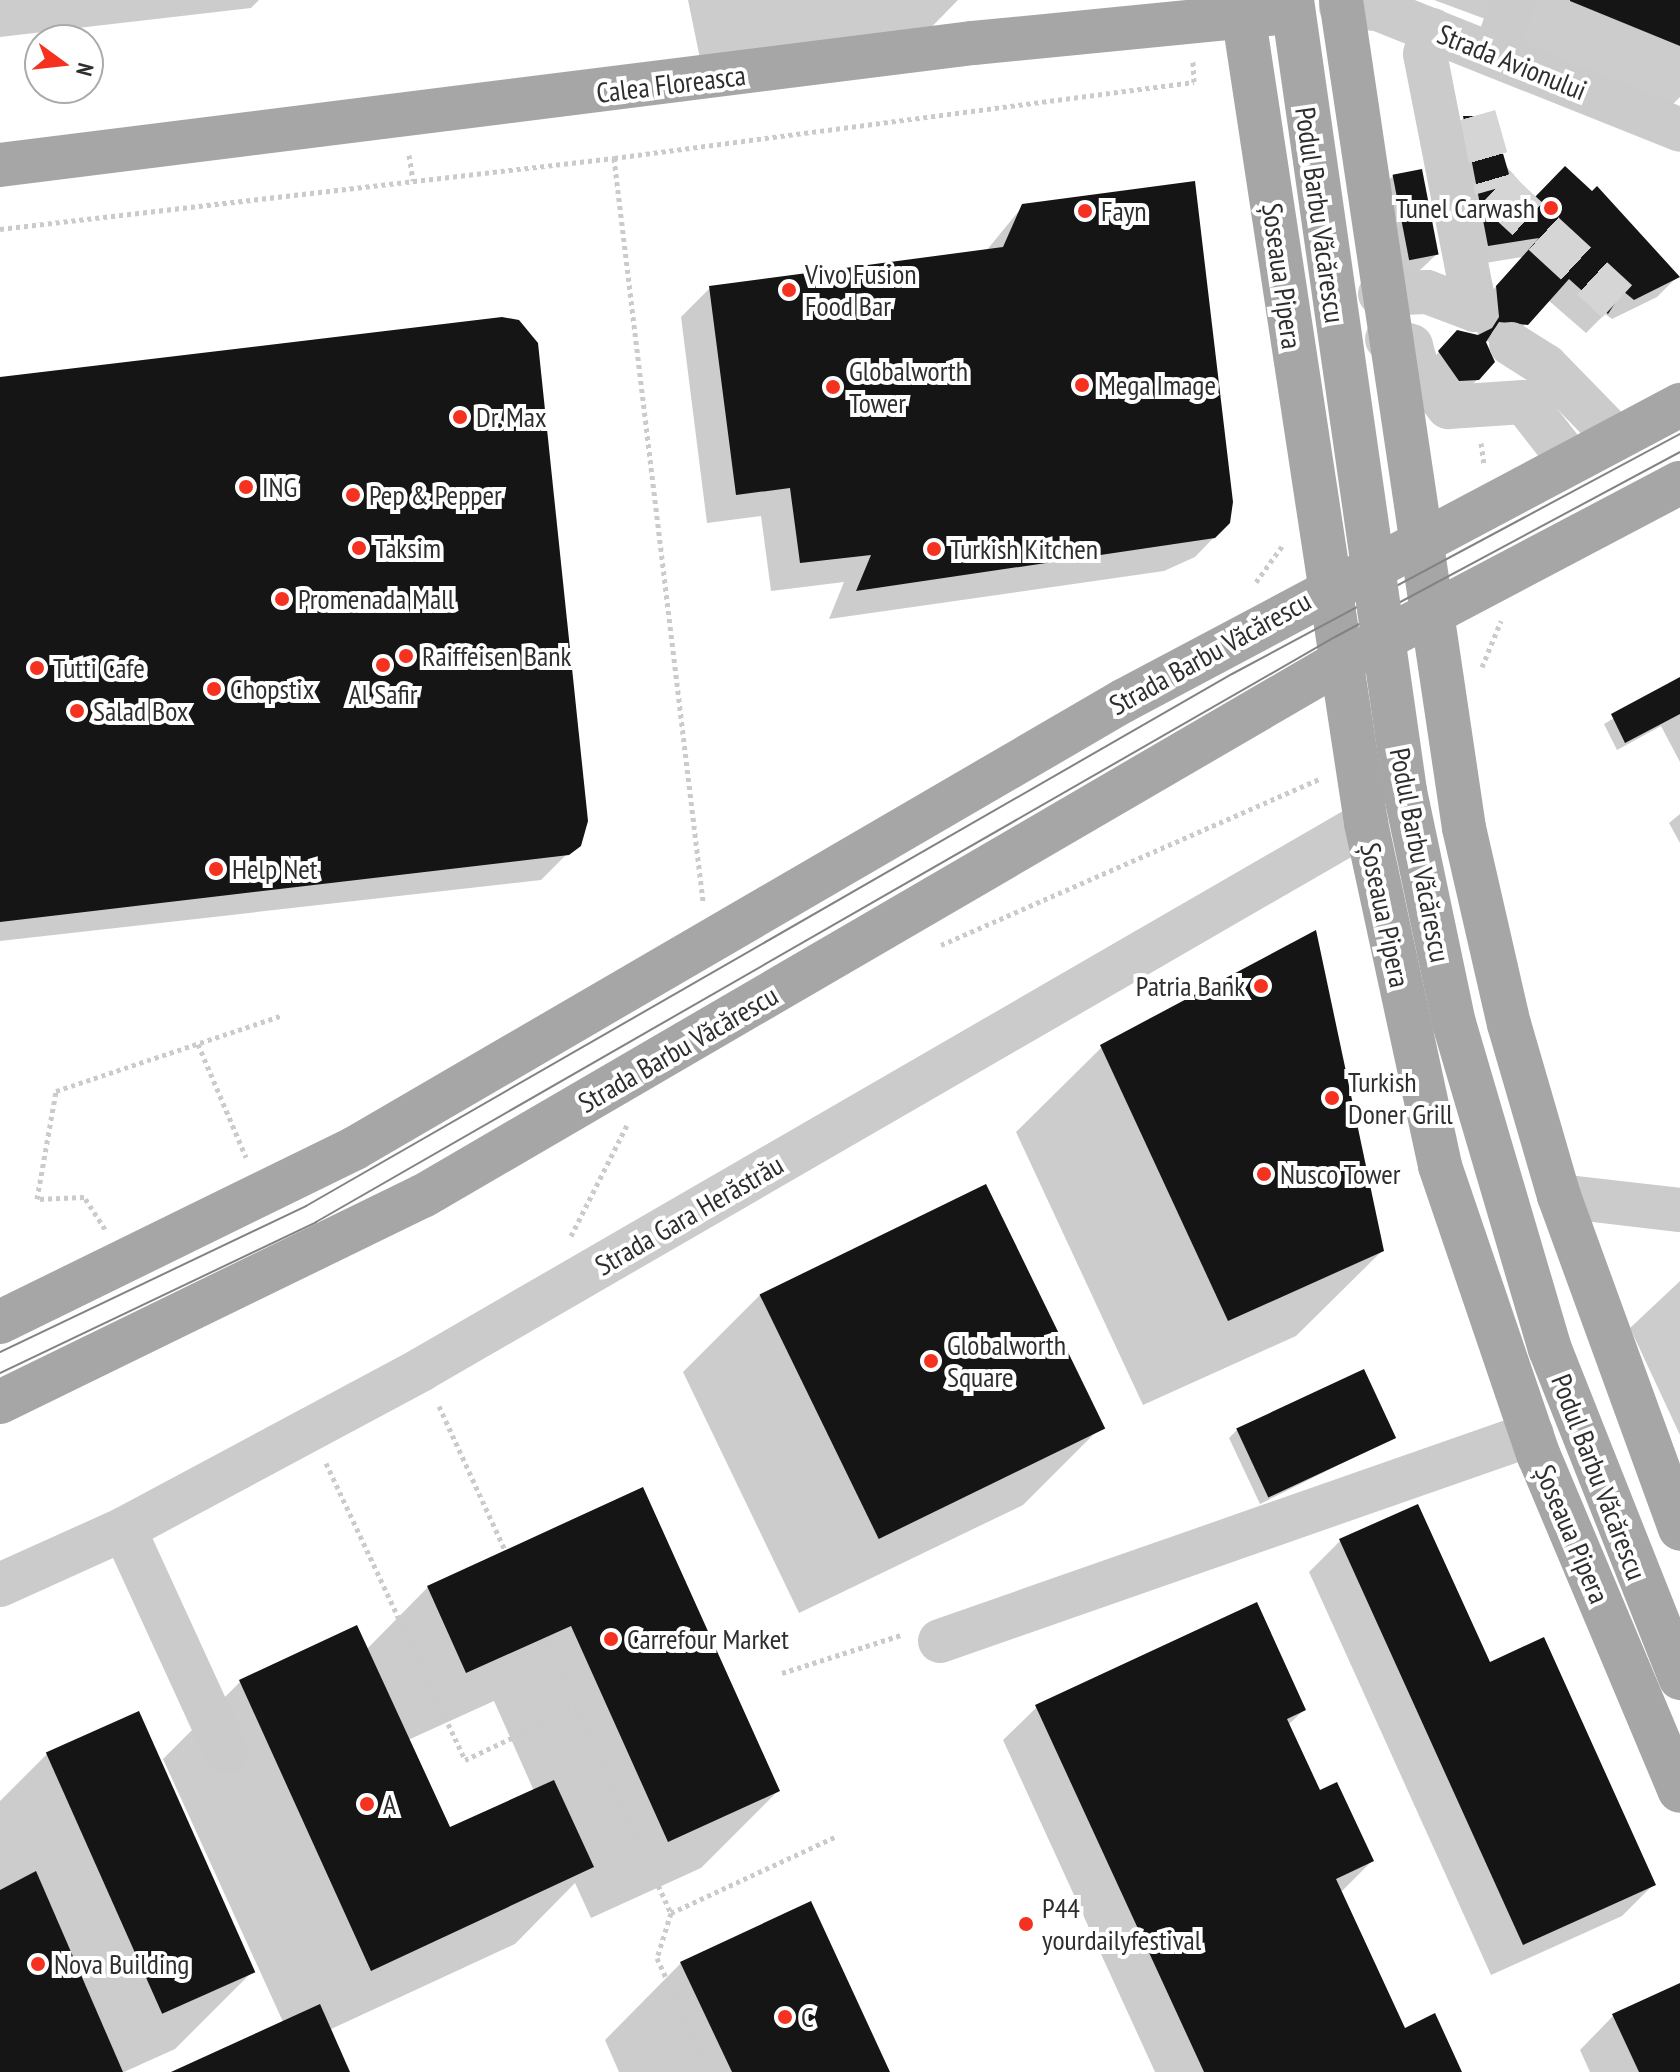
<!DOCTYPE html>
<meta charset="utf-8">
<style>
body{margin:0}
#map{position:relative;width:1680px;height:2072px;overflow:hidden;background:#fff;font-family:"PT Sans Narrow",sans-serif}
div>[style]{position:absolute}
.shadow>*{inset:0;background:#0003}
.building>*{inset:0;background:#151515;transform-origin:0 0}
.minor-tunnel>*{height:44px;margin-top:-22px;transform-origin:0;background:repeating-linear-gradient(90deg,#d5d5d5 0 44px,transparent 0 66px)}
.path>*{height:5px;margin-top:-2.5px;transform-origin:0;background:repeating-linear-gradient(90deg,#cbcbcb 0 4px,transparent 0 8px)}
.minor>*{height:44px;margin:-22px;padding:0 22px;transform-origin:22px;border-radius:22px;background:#cbcbcb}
.major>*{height:44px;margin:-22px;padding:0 22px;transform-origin:22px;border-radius:22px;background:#a6a6a6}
.tram>*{height:2px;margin:-1px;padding:0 1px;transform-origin:1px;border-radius:1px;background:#838383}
.major-bridge>*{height:44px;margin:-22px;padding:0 22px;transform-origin:22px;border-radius:22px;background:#a6a6a6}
.dots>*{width:22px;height:22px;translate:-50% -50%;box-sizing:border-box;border:4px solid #fff;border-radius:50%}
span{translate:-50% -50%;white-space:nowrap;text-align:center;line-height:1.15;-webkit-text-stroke:8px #fff;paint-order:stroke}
.street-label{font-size:28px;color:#2e2e2e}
.poi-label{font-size:28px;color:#2e2e2e}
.right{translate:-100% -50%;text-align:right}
.left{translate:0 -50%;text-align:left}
.north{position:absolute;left:24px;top:24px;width:80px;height:80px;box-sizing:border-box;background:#fff;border:2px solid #ababab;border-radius:50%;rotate:105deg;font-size:22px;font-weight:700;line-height:32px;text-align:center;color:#2e2e2e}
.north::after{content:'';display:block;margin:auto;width:28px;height:36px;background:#f53120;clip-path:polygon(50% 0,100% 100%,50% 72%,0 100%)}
</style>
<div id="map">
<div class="shadow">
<i style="clip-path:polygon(0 0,259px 0,251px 8px,0 37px)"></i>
<i style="clip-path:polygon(688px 0,958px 0,911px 48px,703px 73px)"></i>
<i style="clip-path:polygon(1434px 0,1680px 0,1680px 97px,1668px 109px,1491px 36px,1496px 23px)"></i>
<i style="clip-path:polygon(1464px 118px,1535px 199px,1678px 276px,1657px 297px,1612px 319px,1605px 314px,1586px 333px,1548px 300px,1506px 345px,1485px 341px,1478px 379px,1456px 400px,1419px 373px,1458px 332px,1478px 337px,1476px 309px,1522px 257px,1467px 266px,1443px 139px)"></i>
<i style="clip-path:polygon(1393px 176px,1437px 254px,1419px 271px,1388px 276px,1376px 193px)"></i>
<i style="clip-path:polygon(1023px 206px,1224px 527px,1195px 557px,1164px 571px,829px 619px,844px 582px,771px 591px,761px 516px,707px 523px,681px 317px,710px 288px,986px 251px)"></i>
<i style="clip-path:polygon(536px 344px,585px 832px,568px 853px,541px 880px,0 941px,0 381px)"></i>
<i style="clip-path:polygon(1680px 679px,1680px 762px,1661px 726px,1617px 750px,1604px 724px)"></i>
<i style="clip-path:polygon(1680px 814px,1680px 843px,1669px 823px)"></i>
<i style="clip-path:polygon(1102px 1047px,1382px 1251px,1296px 1336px,1143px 1405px,1016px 1132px)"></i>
<i style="clip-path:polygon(1680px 1281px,1680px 1435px,1630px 1328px)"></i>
<i style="clip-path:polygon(760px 1295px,1100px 1428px,1023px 1505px,799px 1613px,683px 1372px)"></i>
<i style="clip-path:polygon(1237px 1430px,1393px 1438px,1260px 1504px,1229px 1438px)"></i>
<i style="clip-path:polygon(evenodd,642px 1490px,778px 1791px,701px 1868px,591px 1918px,575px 1883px,515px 1944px,329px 2030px,348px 2072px,184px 2072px,284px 2024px,163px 1759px,240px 1682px,356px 1628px,366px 1650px,428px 1587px,642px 1490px,494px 1701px,534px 1791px,449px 1830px,408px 1740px,494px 1701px)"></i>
<i style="clip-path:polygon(1340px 1541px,1489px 1665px,1654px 1884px,1622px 1916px,1491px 1975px,1309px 1572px)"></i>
<i style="clip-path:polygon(1037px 1707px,1304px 1710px,1287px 1726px,1319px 1793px,1372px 1861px,1340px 1893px,1404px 2030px,1460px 2072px,1155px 2072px,1003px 1740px)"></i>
<i style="clip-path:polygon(47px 1754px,251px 1973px,175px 2049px,124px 2072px,0 2072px,0 1801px)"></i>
<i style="clip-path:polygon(681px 1963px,888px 2072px,619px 2072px,605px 2040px)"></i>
<i style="clip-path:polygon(1680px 1990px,1680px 2072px,1590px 2072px,1580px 2050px,1613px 2016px)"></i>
</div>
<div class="building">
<i style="clip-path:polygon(1680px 0,1680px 46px,1570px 1px,1570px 0)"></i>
<i style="clip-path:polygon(1463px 116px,1492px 116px,1509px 174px,1535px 197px,1565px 166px,1592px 191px,1597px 186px,1680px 277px,1634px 300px,1623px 291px,1608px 314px,1569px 279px,1528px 325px,1499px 322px,1486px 342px,1495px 362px,1479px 380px,1459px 381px,1438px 351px,1457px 330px,1478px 335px,1492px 328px,1499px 317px,1496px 286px,1539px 238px,1488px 246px)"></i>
<i style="left:1422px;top:169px;width:87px;height:30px;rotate:79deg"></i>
<i style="clip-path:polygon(1195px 181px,1233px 502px,1230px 523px,1215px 538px,856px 591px,871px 555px,800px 563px,790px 488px,736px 495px,709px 286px,1003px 247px,1022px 204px)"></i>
<i style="clip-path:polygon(502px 317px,519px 320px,538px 343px,588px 821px,581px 846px,569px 855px,0 922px,0 377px)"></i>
<i style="clip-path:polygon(1680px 677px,1680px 714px,1625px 743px,1611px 714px)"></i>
<i style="clip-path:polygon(1316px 930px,1384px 1251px,1228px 1321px,1100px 1045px)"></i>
<i style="left:986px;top:1184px;width:272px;height:252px;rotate:64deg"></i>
<i style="left:1364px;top:1369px;width:76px;height:141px;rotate:65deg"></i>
<i style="clip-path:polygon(643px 1487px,780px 1791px,668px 1842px,571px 1626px,466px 1673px,427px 1586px)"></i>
<i style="clip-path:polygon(1418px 1504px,1490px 1662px,1544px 1637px,1656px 1885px,1523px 1945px,1339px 1539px)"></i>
<i style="clip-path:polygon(1257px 1602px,1306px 1710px,1287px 1719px,1320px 1790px,1337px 1782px,1374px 1861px,1336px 1879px,1405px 2028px,1435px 2013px,1462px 2072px,1204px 2072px,1035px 1705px)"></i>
<i style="clip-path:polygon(357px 1625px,450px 1827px,554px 1780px,594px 1867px,371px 1971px,239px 1680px)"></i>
<i style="left:139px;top:1711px;width:286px;height:102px;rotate:66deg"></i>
<i style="clip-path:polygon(36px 1871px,123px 2072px,0 2072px,0 1890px)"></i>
<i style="clip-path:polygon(811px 1901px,890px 2072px,732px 2072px,680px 1962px)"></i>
<i style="clip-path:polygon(1680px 1983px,1680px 2072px,1639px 2072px,1612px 2014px)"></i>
<i style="clip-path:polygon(320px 2004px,350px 2072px,171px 2072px)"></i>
</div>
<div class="minor-tunnel">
<i style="left:1474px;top:116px;width:76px;rotate:74deg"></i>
<i style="left:1495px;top:189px;width:166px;rotate:42.6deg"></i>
</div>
<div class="path">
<i style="left:409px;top:155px;width:26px;rotate:81deg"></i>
<i style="left:614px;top:158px;width:585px;rotate:-7.47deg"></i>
<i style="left:1194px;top:82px;width:21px;rotate:-93deg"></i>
<i style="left:0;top:229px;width:618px;rotate:-6.6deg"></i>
<i style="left:614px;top:158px;width:748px;rotate:83.17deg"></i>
<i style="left:1481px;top:443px;width:21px;rotate:82deg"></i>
<i style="left:1256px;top:582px;width:46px;rotate:-53.9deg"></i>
<i style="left:1482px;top:667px;width:50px;rotate:-67.6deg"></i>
<i style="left:941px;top:945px;width:414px;rotate:-23.7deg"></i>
<i style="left:198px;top:1044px;width:123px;rotate:67deg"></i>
<i style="left:105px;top:1229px;width:38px;rotate:-123deg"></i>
<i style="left:84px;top:1197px;width:47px;rotate:177.6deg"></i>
<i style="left:37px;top:1199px;width:110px;rotate:-80deg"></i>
<i style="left:56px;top:1091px;width:239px;rotate:-18.5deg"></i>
<i style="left:571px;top:1236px;width:127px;rotate:-63.2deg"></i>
<i style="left:439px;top:1406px;width:158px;rotate:65.4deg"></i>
<i style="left:326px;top:1463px;width:328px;rotate:64.9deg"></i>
<i style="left:465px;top:1760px;width:124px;rotate:-25.3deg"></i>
<i style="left:545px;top:1638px;width:302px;rotate:65.4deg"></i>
<i style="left:671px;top:1913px;width:47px;rotate:107.3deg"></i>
<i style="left:657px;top:1958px;width:125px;rotate:65.5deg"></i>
<i style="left:782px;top:1673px;width:125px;rotate:-17.7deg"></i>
<i style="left:671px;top:1913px;width:181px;rotate:-24.9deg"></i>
</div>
<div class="minor">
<i style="left:1341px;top:7px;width:37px;rotate:3deg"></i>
<i style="left:1378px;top:9px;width:325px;rotate:21.8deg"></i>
<i style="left:1432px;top:30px;width:25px;rotate:106deg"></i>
<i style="left:1425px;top:54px;width:261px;rotate:78.9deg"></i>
<i style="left:1494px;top:55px;width:59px;rotate:-70deg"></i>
<i style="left:1380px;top:294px;width:47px;rotate:-2.4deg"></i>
<i style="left:1427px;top:292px;width:51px;rotate:20.6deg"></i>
<i style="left:1387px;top:339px;width:25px;rotate:16deg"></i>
<i style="left:1411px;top:346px;width:23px;rotate:75deg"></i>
<i style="left:1417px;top:368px;width:50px;rotate:51.5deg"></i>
<i style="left:1448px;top:407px;width:76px;rotate:-3.8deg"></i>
<i style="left:1524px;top:402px;width:76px;rotate:51.9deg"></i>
<i style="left:1511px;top:344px;width:41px;rotate:32.2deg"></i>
<i style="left:1546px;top:366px;width:100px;rotate:45.8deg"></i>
<i style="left:1559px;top:1196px;width:122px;rotate:6.6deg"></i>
<i style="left:124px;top:1529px;width:245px;rotate:65.4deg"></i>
<i style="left:0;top:1585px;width:136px;rotate:-24.3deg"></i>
<i style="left:124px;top:1529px;width:338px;rotate:-28.2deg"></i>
<i style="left:422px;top:1369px;width:1091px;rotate:-30.04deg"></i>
<i style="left:940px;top:1641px;width:627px;rotate:-19.27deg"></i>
</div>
<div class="major">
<i style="left:1241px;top:0;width:832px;rotate:81.36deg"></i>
<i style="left:1366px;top:823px;width:351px;rotate:77.8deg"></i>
<i style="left:1440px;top:1166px;width:306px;rotate:71.2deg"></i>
<i style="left:1539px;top:1456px;width:363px;rotate:67.2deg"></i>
<i style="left:1341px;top:0;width:837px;rotate:81.55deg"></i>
<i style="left:1464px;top:828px;width:201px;rotate:77.1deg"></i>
<i style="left:1509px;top:1024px;width:179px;rotate:73.8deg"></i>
<i style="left:1559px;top:1196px;width:354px;rotate:70deg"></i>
<i style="left:0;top:165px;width:981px;rotate:-7.15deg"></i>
<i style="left:973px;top:43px;width:299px;rotate:-5.6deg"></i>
<i style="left:0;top:1322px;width:395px;rotate:-26.1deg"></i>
<i style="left:355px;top:1148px;width:889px;rotate:-30.2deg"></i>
<i style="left:1123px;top:701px;width:631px;rotate:-27.99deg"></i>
<i style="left:0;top:1402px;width:470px;rotate:-26deg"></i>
<i style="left:423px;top:1196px;width:1059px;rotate:-30.22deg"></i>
<i style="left:1338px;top:663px;width:386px;rotate:-27.8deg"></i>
</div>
<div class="tram">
<i style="left:0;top:1352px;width:339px;rotate:-25.5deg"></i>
<i style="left:306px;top:1206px;width:1068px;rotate:-29.88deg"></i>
<i style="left:1232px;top:674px;width:508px;rotate:-28.18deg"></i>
<i style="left:0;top:1373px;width:350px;rotate:-25.5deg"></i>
<i style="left:316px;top:1222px;width:1175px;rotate:-29.86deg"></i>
<i style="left:1335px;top:637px;width:391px;rotate:-28.2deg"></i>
</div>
<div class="major-bridge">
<i style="left:1292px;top:0;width:799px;rotate:81.87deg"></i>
<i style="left:1405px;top:791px;width:237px;rotate:78.1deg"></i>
<i style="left:1454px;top:1023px;width:340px;rotate:73.6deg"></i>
<i style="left:1550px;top:1349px;width:354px;rotate:68.4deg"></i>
</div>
<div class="dots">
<i style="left:1551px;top:208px;background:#f53120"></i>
<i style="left:1085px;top:211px;background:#f53120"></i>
<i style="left:789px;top:290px;background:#f53120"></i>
<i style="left:1082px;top:385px;background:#f53120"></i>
<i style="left:833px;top:387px;background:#f53120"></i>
<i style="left:460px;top:417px;background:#f53120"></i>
<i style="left:246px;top:487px;background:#f53120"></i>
<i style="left:353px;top:495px;background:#f53120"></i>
<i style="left:359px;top:548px;background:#f53120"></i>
<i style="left:934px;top:549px;background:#f53120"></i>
<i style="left:282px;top:599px;background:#f53120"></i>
<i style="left:406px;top:656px;background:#f53120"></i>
<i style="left:383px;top:665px;background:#f53120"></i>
<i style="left:37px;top:668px;background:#f53120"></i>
<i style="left:214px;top:689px;background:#f53120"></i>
<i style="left:77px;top:711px;background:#f53120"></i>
<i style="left:216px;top:869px;background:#f53120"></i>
<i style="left:1261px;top:986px;background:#f53120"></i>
<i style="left:1332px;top:1098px;background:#f53120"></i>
<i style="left:1264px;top:1174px;background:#f53120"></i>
<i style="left:931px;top:1361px;background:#f53120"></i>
<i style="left:611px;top:1639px;background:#f53120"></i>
<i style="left:367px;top:1804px;background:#f53120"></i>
<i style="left:1026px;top:1924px;background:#f53120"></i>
<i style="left:38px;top:1964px;background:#f53120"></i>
<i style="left:785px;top:2017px;background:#f53120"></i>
</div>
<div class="street-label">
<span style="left:1512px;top:62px;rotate:22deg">Strada Avionului</span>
<span style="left:671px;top:84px;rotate:-7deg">Calea Floreasca</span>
<span style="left:1320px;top:215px;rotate:82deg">Podul Barbu Văcărescu</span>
<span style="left:1282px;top:276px;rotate:82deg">Șoseaua Pipera</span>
<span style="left:1210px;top:653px;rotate:-29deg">Strada Barbu Văcărescu</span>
<span style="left:1420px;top:855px;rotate:79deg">Podul Barbu Văcărescu</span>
<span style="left:1385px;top:915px;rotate:78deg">Șoseaua Pipera</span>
<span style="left:678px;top:1049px;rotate:-30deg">Strada Barbu Văcărescu</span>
<span style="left:689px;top:1215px;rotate:-30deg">Strada Gara Herăstrău</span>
<span style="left:1599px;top:1477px;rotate:69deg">Podul Barbu Văcărescu</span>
<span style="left:1572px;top:1534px;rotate:67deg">Șoseaua Pipera</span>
</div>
<div class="poi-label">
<span class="right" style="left:1535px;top:208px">Tunel Carwash</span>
<span class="left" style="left:1101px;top:211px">Fayn</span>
<span class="left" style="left:805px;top:290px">Vivo Fusion<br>Food Bar</span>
<span class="left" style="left:849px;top:387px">Globalworth<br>Tower</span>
<span class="left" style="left:1098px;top:385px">Mega Image</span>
<span class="left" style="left:476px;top:417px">Dr. Max</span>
<span class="left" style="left:262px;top:487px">ING</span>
<span class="left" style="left:369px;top:495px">Pep &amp; Pepper</span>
<span class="left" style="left:375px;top:548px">Taksim</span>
<span class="left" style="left:950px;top:549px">Turkish Kitchen</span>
<span class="left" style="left:298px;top:599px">Promenada Mall</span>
<span class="left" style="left:422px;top:656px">Raiffeisen Bank</span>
<span class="left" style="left:53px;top:668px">Tutti Cafe</span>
<span class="left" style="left:230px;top:689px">Chopstix</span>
<span style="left:383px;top:694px">Al Safir</span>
<span class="left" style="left:93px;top:711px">Salad Box</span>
<span class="left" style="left:232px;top:869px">Help Net</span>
<span class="right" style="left:1245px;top:986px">Patria Bank</span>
<span class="left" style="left:1348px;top:1098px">Turkish<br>Doner Grill</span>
<span class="left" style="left:1280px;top:1174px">Nusco Tower</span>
<span class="left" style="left:947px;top:1361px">Globalworth<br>Square</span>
<span class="left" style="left:627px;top:1639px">Carrefour Market</span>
<span class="left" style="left:383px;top:1804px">A</span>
<span class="left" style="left:1042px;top:1924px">P44<br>yourdailyfestival</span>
<span class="left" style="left:54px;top:1964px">Nova Building</span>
<span class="left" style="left:801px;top:2017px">C</span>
</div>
<div class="north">N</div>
</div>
